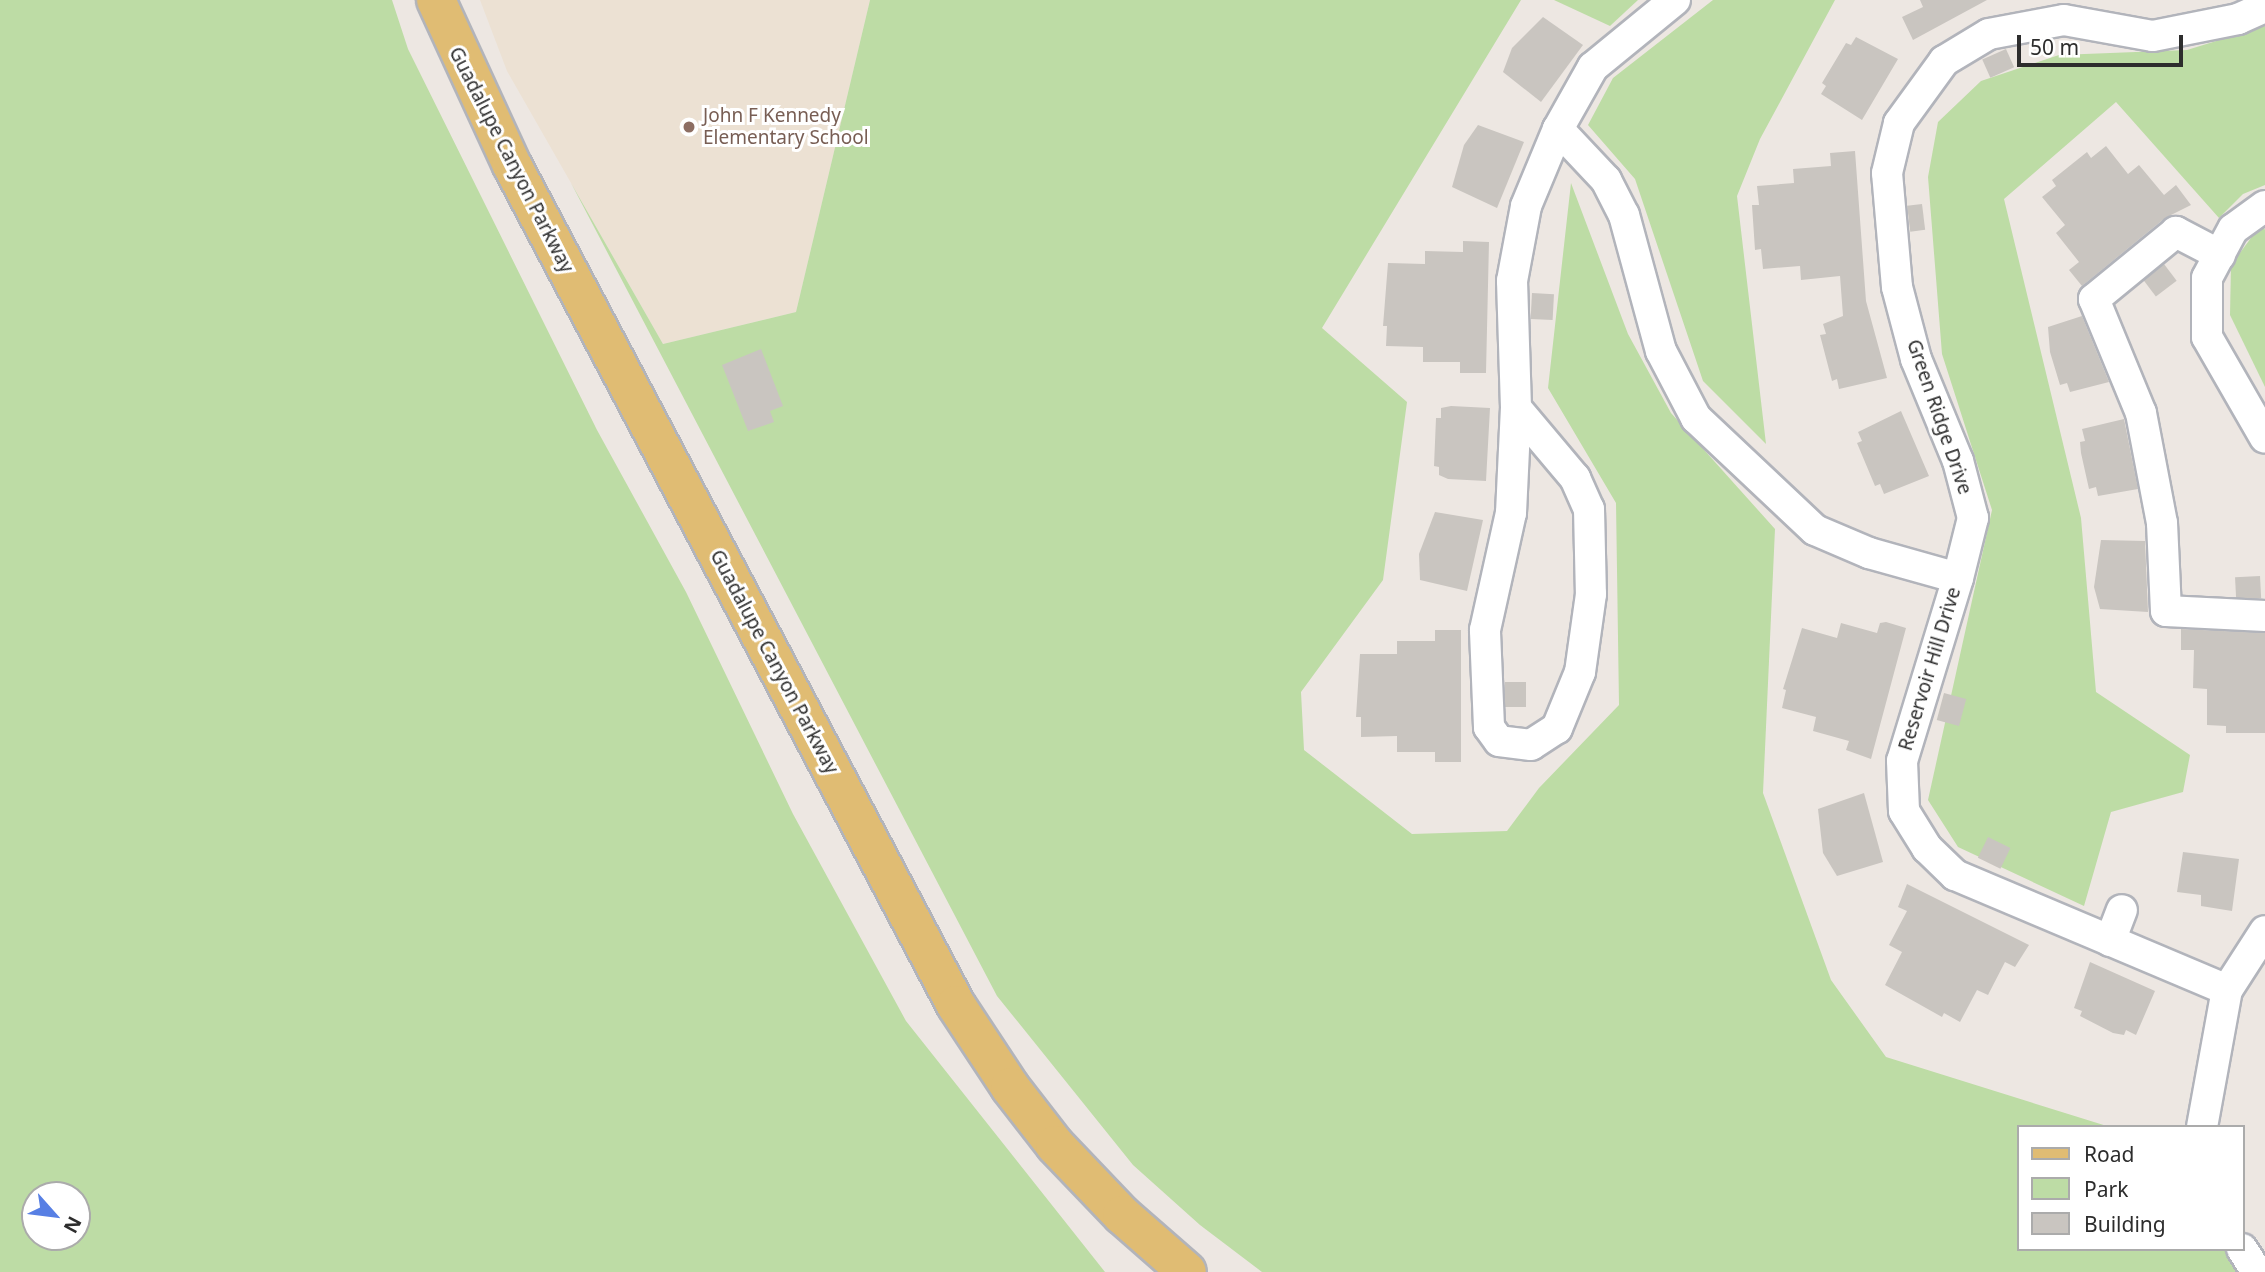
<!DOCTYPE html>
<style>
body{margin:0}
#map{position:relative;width:2265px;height:1272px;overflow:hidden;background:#ede7e2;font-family:"Noto Sans",sans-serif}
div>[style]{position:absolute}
.education>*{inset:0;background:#ece1d3}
.green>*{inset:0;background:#bddca5}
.building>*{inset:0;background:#c9c5c0;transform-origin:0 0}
.roads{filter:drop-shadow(2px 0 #b2b4bb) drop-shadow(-2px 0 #b2b4bb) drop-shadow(0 2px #b2b4bb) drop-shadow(0 -2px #b2b4bb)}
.minor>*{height:30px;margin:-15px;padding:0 15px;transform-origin:15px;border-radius:15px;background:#fff}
.major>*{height:38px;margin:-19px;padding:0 19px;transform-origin:19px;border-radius:19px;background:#e0bc73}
.dots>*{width:19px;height:19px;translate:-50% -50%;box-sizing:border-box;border:4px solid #fff;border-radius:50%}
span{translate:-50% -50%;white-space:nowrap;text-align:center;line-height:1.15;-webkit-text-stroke:6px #fff;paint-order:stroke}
.education-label{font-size:19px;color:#785e54}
.left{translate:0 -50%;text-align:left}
.street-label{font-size:19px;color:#2d2d2d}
.legend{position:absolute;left:2017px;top:1125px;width:228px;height:126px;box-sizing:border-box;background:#fff;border:2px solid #ababab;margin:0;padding:9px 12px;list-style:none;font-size:21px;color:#2d2d2d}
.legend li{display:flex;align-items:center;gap:14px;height:35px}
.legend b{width:35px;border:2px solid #ababab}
.north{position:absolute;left:21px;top:1181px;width:70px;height:70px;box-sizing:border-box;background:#fff;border:2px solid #ababab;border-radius:50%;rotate:118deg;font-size:19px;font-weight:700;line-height:28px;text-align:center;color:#2d2d2d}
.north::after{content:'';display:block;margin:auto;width:24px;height:32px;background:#577fe4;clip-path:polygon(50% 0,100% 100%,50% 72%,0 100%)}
.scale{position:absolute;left:2017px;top:35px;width:166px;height:32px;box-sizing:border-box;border:4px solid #2d2d2d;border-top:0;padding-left:9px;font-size:21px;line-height:24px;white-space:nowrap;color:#2d2d2d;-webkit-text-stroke:5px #fff;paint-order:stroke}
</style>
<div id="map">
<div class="education">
<i style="clip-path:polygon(480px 0,870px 0,796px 312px,663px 344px,507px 71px)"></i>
</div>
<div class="green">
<i style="clip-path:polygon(evenodd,0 0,392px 0,408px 49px,597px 430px,686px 592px,793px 814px,906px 1021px,1105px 1272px,0 1272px,0 0,35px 1195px,77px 1195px,77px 1237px,35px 1237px,35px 1195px)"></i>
<i style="clip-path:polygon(870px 0,1521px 0,1322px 328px,1407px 402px,1383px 580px,1301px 692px,1304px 750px,1412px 834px,1507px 831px,1539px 788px,1619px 705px,1616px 503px,1548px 388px,1571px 183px,1628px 334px,1671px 413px,1775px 529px,1763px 793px,1831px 980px,1886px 1057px,2110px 1127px,2018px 1127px,2018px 1249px,2224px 1249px,2239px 1272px,1262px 1272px,1200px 1225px,1133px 1165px,997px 996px,571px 183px,663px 344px,796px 312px)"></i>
<i style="clip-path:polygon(1554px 0,1638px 0,1610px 26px)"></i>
<i style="clip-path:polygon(1713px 0,1835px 0,1760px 139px,1737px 196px,1766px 444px,1703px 381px,1635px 179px,1588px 125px,1613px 78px)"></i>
<i style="clip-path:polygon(2265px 26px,2265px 185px,2243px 194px,2219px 218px,2116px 102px,2004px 199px,2081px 518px,2096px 692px,2190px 755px,2183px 792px,2111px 812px,2084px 906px,1958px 847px,1928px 800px,1992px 510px,1942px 354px,1928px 177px,1938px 122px,1981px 81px,2059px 55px,2187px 50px)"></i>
<i style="clip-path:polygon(2262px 223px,2265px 230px,2265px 387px,2230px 315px,2231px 265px)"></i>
</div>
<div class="building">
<i style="clip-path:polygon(1920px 0,1987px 0,1913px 40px,1902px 17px,1923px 7px)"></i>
<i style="clip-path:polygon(1543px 17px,1583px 45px,1541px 102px,1503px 72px,1512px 48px)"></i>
<i style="clip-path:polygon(1856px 37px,1898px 59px,1862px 120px,1821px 94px,1826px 86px,1822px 83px,1846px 43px,1851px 45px)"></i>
<i style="left:2006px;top:49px;width:20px;height:26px;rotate:66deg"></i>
<i style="clip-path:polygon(1478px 125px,1524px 142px,1497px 208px,1452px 187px,1464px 145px)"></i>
<i style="clip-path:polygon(2106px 146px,2128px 174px,2139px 165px,2164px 195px,2176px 185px,2191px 205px,2165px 218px,2082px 286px,2069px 270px,2079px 262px,2056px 233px,2065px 225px,2042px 197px,2056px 186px,2052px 180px,2087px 152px,2091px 158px)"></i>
<i style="clip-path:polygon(1855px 151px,1866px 301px,1887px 378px,1839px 389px,1837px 379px,1832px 381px,1820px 335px,1826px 334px,1823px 324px,1843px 316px,1840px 276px,1801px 280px,1800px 266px,1763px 269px,1761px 249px,1755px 250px,1752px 205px,1759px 205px,1757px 186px,1794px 183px,1793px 169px,1831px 166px,1830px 153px)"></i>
<i style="left:1922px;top:204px;width:26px;height:15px;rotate:83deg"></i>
<i style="clip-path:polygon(1463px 241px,1489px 242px,1486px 373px,1460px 373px,1460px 362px,1423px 362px,1423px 347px,1386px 346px,1387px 326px,1383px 326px,1388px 263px,1425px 264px,1425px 251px,1463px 252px)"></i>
<i style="left:2164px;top:264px;width:21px;height:26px;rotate:53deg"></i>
<i style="left:1532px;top:293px;width:22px;height:26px;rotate:3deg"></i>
<i style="clip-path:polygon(2082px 316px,2109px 382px,2070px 392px,2067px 383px,2060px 385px,2050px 352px,2048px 327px)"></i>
<i style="clip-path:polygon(761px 349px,783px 406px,770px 411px,774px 422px,748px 431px,722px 365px)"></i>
<i style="clip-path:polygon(1451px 406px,1490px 408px,1486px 481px,1448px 479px,1439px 475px,1439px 467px,1434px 466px,1436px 418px,1441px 418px,1441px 408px)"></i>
<i style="clip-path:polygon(1901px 411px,1929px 476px,1884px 494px,1880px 484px,1875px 486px,1857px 443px,1862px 441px,1858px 432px)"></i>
<i style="clip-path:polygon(2124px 419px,2138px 489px,2098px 496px,2096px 487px,2089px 489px,2081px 453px,2080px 442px,2085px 441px,2082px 429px)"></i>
<i style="clip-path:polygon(1435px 512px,1483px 520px,1467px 591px,1420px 580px,1419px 554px)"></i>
<i style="clip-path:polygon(2101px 540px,2145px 541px,2148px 612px,2100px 609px,2094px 587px)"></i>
<i style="left:2260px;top:576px;width:22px;height:25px;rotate:87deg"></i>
<i style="clip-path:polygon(1886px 622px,1906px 628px,1871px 759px,1846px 750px,1849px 741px,1813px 731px,1816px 717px,1782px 708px,1786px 690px,1783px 689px,1802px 628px,1837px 638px,1841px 623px,1877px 633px,1880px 623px)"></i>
<i style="clip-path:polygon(2181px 629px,2265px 633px,2265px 733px,2226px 733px,2226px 726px,2207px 725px,2207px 689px,2193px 688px,2194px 650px,2181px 650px)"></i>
<i style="clip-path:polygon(1435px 630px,1461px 630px,1461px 762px,1435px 762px,1435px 752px,1397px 752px,1397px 736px,1361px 737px,1361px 717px,1356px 717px,1360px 654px,1397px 654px,1397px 641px,1435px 641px)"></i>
<i style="left:1505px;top:682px;width:21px;height:25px"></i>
<i style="left:1944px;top:693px;width:23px;height:28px;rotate:15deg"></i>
<i style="clip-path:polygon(1864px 793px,1883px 862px,1837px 876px,1823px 853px,1818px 809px)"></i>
<i style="left:1988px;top:837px;width:25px;height:23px;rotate:26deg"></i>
<i style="clip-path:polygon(2183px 852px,2239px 859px,2232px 911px,2201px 906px,2201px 895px,2177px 892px)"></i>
<i style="clip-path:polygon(1907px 884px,2029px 945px,2015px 967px,2005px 962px,1988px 995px,1977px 990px,1960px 1022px,1944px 1013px,1942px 1017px,1885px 985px,1902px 952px,1889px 945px,1907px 911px,1898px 907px)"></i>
<i style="clip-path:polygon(2090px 962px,2155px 991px,2136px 1035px,2126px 1030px,2124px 1035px,2113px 1033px,2080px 1016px,2082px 1011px,2074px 1008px)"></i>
</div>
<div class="roads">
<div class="minor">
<i style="left:1558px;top:129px;width:70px;rotate:46.7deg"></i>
<i style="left:1606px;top:180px;width:39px;rotate:63deg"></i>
<i style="left:1624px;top:215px;width:141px;rotate:74.8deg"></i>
<i style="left:1661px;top:351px;width:76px;rotate:62.4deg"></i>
<i style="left:1696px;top:418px;width:163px;rotate:43.3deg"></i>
<i style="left:1815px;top:530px;width:59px;rotate:23.1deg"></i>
<i style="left:1869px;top:553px;width:92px;rotate:15.7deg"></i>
<i style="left:1958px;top:578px;width:191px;rotate:107deg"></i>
<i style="left:1902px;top:761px;width:50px;rotate:87.7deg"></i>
<i style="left:1904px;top:811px;width:44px;rotate:58.1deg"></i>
<i style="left:1927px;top:848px;width:39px;rotate:44deg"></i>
<i style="left:1955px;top:875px;width:295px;rotate:22.9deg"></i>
<i style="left:2265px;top:206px;width:39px;rotate:144deg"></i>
<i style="left:2233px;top:229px;width:55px;rotate:118deg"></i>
<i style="left:2207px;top:278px;width:59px;rotate:90deg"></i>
<i style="left:2207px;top:337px;width:116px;rotate:60.1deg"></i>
<i style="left:2220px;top:255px;width:50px;rotate:-152.4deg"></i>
<i style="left:2176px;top:232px;width:106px;rotate:140.7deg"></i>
<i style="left:2094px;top:299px;width:123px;rotate:67.6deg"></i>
<i style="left:2141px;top:413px;width:112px;rotate:79.2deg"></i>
<i style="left:2162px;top:523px;width:88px;rotate:87.4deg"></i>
<i style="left:2166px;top:611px;width:99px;rotate:2.9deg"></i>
<i style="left:1516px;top:408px;width:92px;rotate:49.9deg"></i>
<i style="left:1575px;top:478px;width:34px;rotate:66deg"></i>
<i style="left:1589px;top:509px;width:85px;rotate:88.7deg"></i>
<i style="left:1591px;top:594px;width:79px;rotate:98deg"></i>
<i style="left:1580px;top:672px;width:61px;rotate:112.3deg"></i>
<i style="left:1557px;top:728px;width:31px;rotate:147deg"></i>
<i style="left:1531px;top:745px;width:32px;rotate:-173deg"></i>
<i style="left:1499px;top:741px;width:17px;rotate:-126deg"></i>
<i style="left:1489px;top:727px;width:97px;rotate:-92.4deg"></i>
<i style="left:1485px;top:630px;width:120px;rotate:-77.5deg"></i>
<i style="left:1511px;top:513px;width:105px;rotate:-87.3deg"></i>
<i style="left:1516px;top:408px;width:127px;rotate:-91.8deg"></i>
<i style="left:1512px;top:281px;width:76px;rotate:-79.4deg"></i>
<i style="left:1526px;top:206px;width:83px;rotate:-67.4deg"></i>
<i style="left:1558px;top:129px;width:71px;rotate:-60.6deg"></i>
<i style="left:1593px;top:67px;width:106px;rotate:-39.3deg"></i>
<i style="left:1958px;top:578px;width:62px;rotate:-76deg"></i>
<i style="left:1973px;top:518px;width:59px;rotate:-104.7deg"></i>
<i style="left:1958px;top:461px;width:110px;rotate:-112.4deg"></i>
<i style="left:1916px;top:359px;width:74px;rotate:-104.8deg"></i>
<i style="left:1897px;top:287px;width:114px;rotate:-95deg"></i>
<i style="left:1887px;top:173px;width:51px;rotate:-76.5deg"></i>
<i style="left:1899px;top:123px;width:77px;rotate:-54deg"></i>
<i style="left:1944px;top:61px;width:52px;rotate:-31deg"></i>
<i style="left:1989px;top:34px;width:76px;rotate:-10.6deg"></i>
<i style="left:2064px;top:20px;width:90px;rotate:10.2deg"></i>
<i style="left:2153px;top:36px;width:87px;rotate:-11.3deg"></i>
<i style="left:2238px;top:19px;width:30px;rotate:-24deg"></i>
<i style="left:2110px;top:941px;width:33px;rotate:-69deg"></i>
<i style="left:2202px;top:1127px;width:139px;rotate:-79.7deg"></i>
<i style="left:2227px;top:990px;width:70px;rotate:-57.2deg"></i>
<i style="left:2242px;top:1249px;width:27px;rotate:57deg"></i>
</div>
<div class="major">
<i style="left:436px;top:0;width:182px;rotate:65.3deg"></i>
<i style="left:512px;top:165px;width:950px;rotate:62.14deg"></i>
<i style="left:956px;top:1005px;width:98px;rotate:56.6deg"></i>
<i style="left:1010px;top:1087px;width:73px;rotate:52.2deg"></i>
<i style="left:1055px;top:1145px;width:97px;rotate:46.3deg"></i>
<i style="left:1122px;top:1215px;width:86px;rotate:41.2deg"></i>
</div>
</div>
<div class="dots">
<i style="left:689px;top:127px;background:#8d6e63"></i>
</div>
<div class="education-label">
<span class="left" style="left:703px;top:127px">John F Kennedy<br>Elementary School</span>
</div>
<div class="street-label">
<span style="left:511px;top:160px;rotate:63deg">Guadalupe Canyon Parkway</span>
<span style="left:1939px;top:417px;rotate:71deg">Green Ridge Drive</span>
<span style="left:774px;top:662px;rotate:62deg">Guadalupe Canyon Parkway</span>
<span style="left:1930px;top:669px;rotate:-73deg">Reservoir Hill Drive</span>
</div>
<ul class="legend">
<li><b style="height:9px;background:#e0bc73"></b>Road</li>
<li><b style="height:19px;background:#bddca5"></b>Park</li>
<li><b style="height:19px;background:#c9c5c0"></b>Building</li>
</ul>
<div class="north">N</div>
<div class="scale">50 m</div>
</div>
